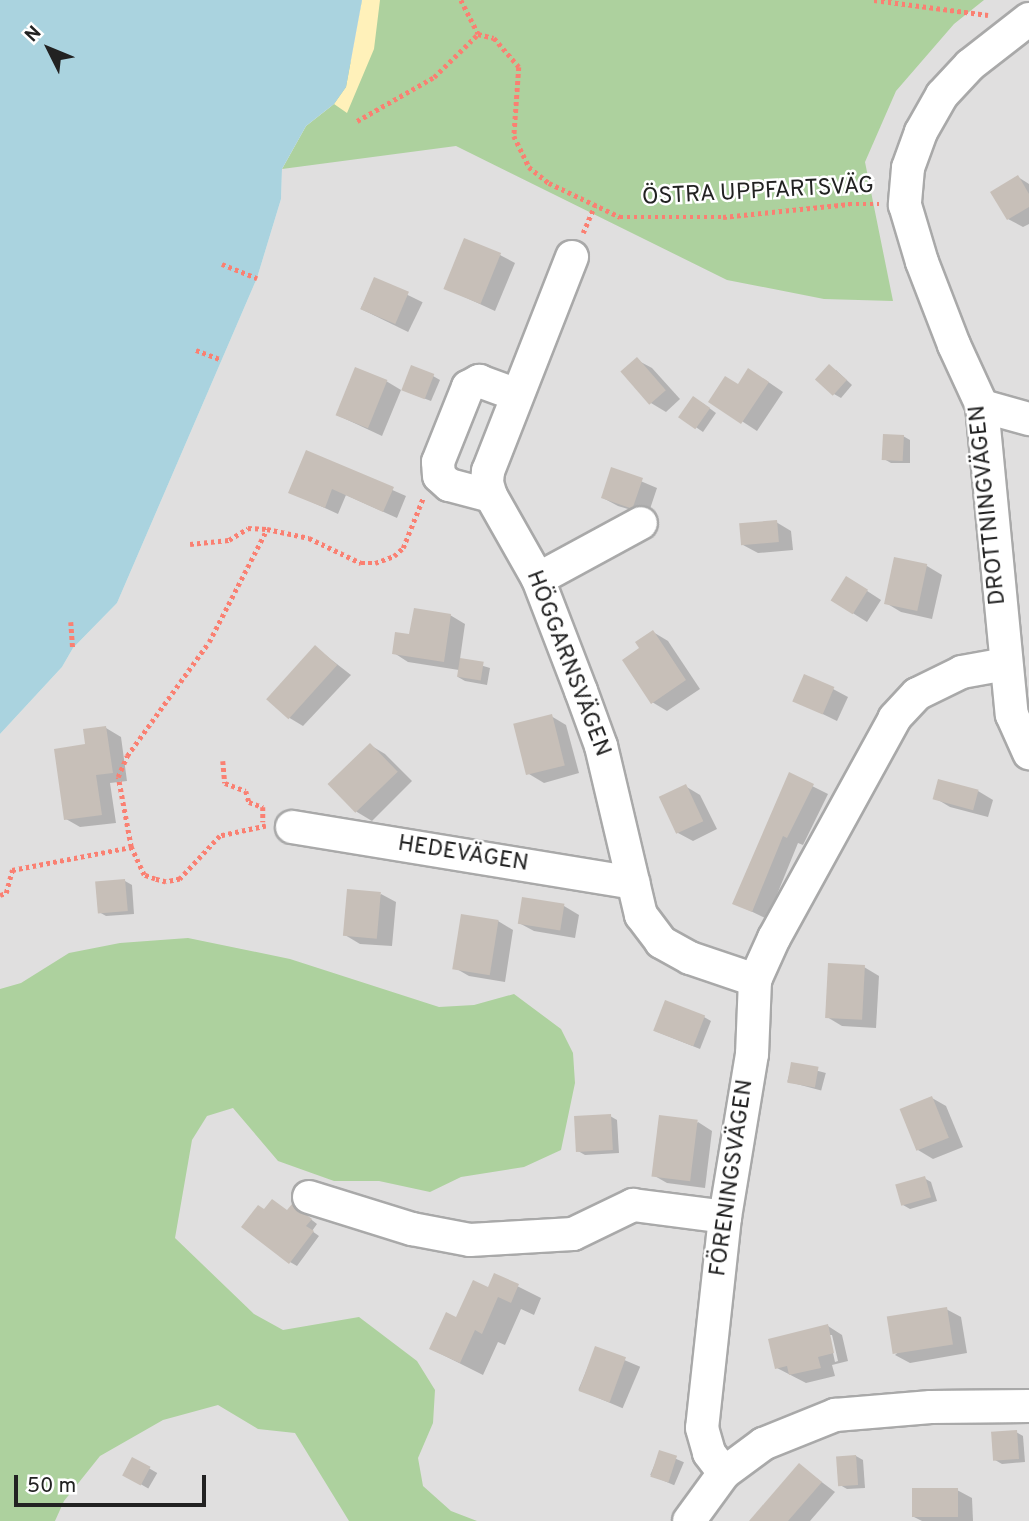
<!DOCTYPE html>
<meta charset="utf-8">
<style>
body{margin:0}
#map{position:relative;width:1029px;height:1521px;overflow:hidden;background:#f2efe9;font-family:Overpass,sans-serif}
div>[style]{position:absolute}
.residential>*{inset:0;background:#e0dfdf}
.forest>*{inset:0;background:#add19e}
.sand>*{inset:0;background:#fff1ba}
.parking>*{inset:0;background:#e2e2e2;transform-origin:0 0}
.water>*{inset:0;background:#aad3df}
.shadow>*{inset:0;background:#0003;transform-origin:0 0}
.building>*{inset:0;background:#c7bfb8;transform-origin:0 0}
.path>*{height:4.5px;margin-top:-2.25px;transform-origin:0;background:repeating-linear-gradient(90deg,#fa8072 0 3.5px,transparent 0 7px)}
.roads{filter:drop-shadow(2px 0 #a9a9a9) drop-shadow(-2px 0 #a9a9a9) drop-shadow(0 2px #a9a9a9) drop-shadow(0 -2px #a9a9a9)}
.minor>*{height:32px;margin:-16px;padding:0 16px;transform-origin:16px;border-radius:16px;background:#fff}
span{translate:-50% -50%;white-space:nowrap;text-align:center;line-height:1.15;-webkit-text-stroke:5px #fff;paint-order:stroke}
.street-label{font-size:23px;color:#222}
.north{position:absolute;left:14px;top:14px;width:70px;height:70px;-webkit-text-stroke:5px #fff;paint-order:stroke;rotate:313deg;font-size:19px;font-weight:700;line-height:28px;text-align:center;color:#222}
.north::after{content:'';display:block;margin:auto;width:24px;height:32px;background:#222;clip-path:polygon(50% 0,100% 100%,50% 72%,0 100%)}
.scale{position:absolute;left:14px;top:1475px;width:192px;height:32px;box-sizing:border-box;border:4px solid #222;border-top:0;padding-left:9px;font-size:21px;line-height:24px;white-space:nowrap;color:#222;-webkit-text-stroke:5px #fff;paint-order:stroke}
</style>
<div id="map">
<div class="residential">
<i style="clip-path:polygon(362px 0,1029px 0,1029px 1521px,0 1521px,0 734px,62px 667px,73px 648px,117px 603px,257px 278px,281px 199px,282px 169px,346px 87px)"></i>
</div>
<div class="forest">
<i style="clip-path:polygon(362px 0,984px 0,954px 24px,896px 91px,865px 162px,893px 301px,824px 299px,727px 280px,456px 146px,282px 169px,306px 126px,334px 104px,354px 53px)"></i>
<i style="clip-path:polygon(188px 938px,290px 959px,439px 1007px,474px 1005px,514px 994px,561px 1029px,573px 1053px,575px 1083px,561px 1150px,524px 1167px,461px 1177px,430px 1192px,379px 1181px,334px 1181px,278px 1161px,233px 1108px,207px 1116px,192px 1140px,175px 1238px,254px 1314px,283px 1330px,359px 1317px,417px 1361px,435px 1390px,433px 1423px,418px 1458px,423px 1486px,451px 1511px,477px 1521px,349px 1521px,295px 1433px,258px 1429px,218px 1405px,163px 1420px,100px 1456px,64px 1501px,55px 1521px,0 1521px,0 989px,21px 983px,69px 953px,120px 943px)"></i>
</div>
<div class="sand">
<i style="clip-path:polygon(362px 0,380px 0,374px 49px,347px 113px,334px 104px,346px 87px)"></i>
</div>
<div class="parking">
<i style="left:480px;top:387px;width:34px;height:97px;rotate:17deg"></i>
</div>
<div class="water">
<i style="clip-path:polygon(0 0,362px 0,346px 87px,334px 104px,306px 126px,282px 169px,281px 199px,257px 278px,117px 603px,73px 648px,62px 667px,0 734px)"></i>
</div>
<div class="shadow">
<i style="clip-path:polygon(1018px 177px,1029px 184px,1029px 224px,1023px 227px,1008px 219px)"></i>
<i style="clip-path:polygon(500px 255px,515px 263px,495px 311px,445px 288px)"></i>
<i style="left:375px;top:279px;width:53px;height:33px;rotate:26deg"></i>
<i style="clip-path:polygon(637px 360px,652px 368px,680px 399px,666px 412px,651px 403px,623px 372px)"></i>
<i style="clip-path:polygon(836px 370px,852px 385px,841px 398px,834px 394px)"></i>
<i style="clip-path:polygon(433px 376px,440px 380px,431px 401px,410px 393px)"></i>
<i style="clip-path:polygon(764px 379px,783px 392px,757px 431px,711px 401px,739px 386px)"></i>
<i style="clip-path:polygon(386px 381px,401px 390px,382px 436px,337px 415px)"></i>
<i style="clip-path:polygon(701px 402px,716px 413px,703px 432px,681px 417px)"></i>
<i style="clip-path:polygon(903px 436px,910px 440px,910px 463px,891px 463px,884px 459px)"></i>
<i style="clip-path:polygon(306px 452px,406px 496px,397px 518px,346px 495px,338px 514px,290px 492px)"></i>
<i style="clip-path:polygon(612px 469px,657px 488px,648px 515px,618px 506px,603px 498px)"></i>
<i style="clip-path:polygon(776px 522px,791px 531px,793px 550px,758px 553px,743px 545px)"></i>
<i style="clip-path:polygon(895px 559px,927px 566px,942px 575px,932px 619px,901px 612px,886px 603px)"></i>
<i style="clip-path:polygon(861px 587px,881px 600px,867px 622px,832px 600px)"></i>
<i style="clip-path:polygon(450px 615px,465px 624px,460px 659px,490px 668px,487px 685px,465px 681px,458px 677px,459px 670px,408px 662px,394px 653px,411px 636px)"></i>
<i style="clip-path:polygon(653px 632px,668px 641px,700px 689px,667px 711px,652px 702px)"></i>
<i style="clip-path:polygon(315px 647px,351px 675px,303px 726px,288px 717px)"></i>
<i style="clip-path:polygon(833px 689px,848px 697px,837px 721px,794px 700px)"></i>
<i style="clip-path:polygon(551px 716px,566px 725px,579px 773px,544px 783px,529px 774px)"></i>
<i style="clip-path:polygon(106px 728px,121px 737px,127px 781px,110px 783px,116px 823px,80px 827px,66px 819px,87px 746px)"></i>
<i style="clip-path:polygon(370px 745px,385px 754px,412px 781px,372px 821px,357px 812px,330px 785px)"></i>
<i style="clip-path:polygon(790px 775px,828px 794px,803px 845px,798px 843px,767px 919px,734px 903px)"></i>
<i style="clip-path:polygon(685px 786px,700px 795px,717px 829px,693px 841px,678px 833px)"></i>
<i style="clip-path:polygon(978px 791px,993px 800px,988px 817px,950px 807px,935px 798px)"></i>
<i style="clip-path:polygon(125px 881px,132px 885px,134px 914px,106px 916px,99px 912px)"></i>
<i style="clip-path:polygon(381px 894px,396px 902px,392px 946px,360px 944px,345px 935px)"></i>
<i style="clip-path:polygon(523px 899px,564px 906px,579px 915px,575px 938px,534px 931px,519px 923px)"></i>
<i style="clip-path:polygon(498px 921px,513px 930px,505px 982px,469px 976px,455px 968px)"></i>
<i style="clip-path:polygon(864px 967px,879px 976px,876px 1028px,842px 1026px,827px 1017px)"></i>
<i style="clip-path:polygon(704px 1017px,711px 1021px,700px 1049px,655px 1031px)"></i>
<i style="left:792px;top:1064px;width:35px;height:18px;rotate:15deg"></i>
<i style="clip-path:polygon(932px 1098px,946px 1106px,963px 1147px,933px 1159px,918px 1150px)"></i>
<i style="clip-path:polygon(610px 1116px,617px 1120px,619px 1153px,585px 1155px,578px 1151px)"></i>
<i style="clip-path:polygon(698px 1122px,712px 1131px,705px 1188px,667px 1183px,653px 1175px)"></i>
<i style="clip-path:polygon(924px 1178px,931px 1182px,937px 1201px,910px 1209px,903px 1205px)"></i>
<i style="clip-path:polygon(265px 1210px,299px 1210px,317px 1224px,312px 1231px,319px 1236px,297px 1266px,290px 1262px)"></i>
<i style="clip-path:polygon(495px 1275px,541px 1298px,534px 1315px,521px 1309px,505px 1345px,498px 1342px,483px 1375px,431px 1349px,489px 1289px)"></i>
<i style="clip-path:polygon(946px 1309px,961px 1317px,967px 1353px,910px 1363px,895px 1355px)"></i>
<i style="clip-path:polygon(evenodd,828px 1326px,842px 1335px,848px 1361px,832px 1365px,835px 1376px,806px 1383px,777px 1368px,828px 1326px,829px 1335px,832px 1335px,838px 1361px,835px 1362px,829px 1335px)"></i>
<i style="left:596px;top:1348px;width:48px;height:45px;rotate:23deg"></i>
<i style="clip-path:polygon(1016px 1432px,1023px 1436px,1025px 1462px,1002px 1464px,995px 1460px)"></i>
<i style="left:660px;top:1452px;width:26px;height:25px;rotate:23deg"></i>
<i style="clip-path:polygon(856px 1456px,863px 1460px,865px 1488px,847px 1489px,840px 1485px)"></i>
<i style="left:133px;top:1459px;width:28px;height:18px;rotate:30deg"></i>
<i style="clip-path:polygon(799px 1465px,835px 1492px,810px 1521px,769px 1521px)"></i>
<i style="clip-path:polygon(957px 1490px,972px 1498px,973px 1521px,922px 1521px,914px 1517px)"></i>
</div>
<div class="building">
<i style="clip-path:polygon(1018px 175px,1029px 194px,1029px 207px,1007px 220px,990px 192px)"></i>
<i style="left:464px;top:238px;width:40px;height:55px;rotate:22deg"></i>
<i style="left:374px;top:277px;width:38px;height:35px;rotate:23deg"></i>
<i style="left:637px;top:357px;width:44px;height:22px;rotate:49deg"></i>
<i style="left:829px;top:364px;width:24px;height:21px;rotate:42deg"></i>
<i style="left:411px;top:365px;width:25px;height:27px;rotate:21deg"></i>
<i style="left:355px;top:367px;width:35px;height:52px;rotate:22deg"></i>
<i style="clip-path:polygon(748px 368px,769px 382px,741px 424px,708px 402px,725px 376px,738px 384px)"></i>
<i style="left:693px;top:396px;width:21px;height:26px;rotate:35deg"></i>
<i style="left:883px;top:434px;width:21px;height:26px;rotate:3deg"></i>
<i style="clip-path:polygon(306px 450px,394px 487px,383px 512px,332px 489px,325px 508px,288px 493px)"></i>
<i style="clip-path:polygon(611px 467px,643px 478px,633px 507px,630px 508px,601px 498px)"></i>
<i style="left:777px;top:520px;width:22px;height:38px;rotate:85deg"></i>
<i style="left:894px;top:557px;width:34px;height:48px;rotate:12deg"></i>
<i style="left:846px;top:576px;width:26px;height:29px;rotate:32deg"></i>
<i style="clip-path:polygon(414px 608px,451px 614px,444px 662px,392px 654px,395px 632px,409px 634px)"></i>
<i style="clip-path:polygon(653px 630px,686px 680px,651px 704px,622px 660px,639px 648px,635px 642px)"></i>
<i style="left:315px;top:645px;width:30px;height:73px;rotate:42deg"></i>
<i style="left:460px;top:658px;width:24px;height:19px;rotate:9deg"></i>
<i style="left:804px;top:674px;width:33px;height:30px;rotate:23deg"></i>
<i style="left:552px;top:714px;width:53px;height:40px;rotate:76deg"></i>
<i style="clip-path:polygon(106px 726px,113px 773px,96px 775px,102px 815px,64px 820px,54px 749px,85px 744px,83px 729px)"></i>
<i style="left:370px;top:743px;width:40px;height:59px;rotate:46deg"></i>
<i style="clip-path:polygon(789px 772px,814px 784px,787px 838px,783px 836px,752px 912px,732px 904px)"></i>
<i style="left:938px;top:779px;width:42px;height:21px;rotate:15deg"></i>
<i style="left:686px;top:784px;width:41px;height:30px;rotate:65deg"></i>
<i style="left:125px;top:879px;width:32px;height:30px;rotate:85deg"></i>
<i style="left:347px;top:889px;width:34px;height:47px;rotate:5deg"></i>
<i style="left:522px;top:897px;width:43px;height:27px;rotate:9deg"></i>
<i style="left:461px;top:914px;width:38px;height:56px;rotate:9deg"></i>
<i style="left:828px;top:963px;width:37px;height:55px;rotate:3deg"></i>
<i style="left:665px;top:1000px;width:43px;height:33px;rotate:21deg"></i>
<i style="left:791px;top:1062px;width:28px;height:21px;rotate:10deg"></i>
<i style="left:932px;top:1096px;width:45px;height:35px;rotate:68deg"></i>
<i style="left:611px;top:1114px;width:36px;height:37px;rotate:87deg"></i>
<i style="left:659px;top:1115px;width:39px;height:62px;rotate:7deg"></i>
<i style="left:925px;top:1176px;width:22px;height:31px;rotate:74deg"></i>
<i style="clip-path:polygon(272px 1199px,287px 1210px,292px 1204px,312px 1219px,306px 1226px,314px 1231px,289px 1264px,241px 1227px,258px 1205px,264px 1209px)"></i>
<i style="clip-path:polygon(494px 1273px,519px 1284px,511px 1303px,498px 1297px,482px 1334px,475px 1330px,460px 1363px,429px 1349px,446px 1312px,456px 1317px,473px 1280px,488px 1287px)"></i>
<i style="left:947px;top:1307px;width:38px;height:61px;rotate:81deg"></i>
<i style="clip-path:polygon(828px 1324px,834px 1353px,818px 1357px,821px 1368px,789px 1375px,787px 1366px,775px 1369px,768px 1339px)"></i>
<i style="left:595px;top:1346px;width:33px;height:48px;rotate:20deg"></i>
<i style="left:1017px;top:1430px;width:29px;height:26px;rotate:86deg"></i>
<i style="left:659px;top:1450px;width:19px;height:28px;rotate:18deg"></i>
<i style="left:856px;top:1455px;width:30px;height:20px;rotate:86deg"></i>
<i style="left:132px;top:1457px;width:21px;height:21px;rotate:28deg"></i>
<i style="clip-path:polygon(799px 1463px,822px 1482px,788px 1521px,749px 1521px)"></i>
<i style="left:958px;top:1488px;width:29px;height:46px;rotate:90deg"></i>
</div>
<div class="path">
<i style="left:461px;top:0;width:38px;rotate:63deg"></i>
<i style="left:478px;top:34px;width:16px;rotate:14deg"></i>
<i style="left:494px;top:38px;width:38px;rotate:49deg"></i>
<i style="left:519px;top:67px;width:69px;rotate:94.1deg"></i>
<i style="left:514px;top:136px;width:34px;rotate:64deg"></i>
<i style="left:529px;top:167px;width:26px;rotate:39deg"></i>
<i style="left:549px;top:183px;width:79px;rotate:25.6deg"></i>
<i style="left:620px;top:217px;width:103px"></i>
<i style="left:723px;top:217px;width:127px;rotate:-5.9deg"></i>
<i style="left:849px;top:204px;width:30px"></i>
<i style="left:874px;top:0;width:115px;rotate:7.5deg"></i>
<i style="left:357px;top:121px;width:89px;rotate:-29.7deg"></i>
<i style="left:434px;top:77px;width:62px;rotate:-44.3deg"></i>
<i style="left:583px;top:233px;width:30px;rotate:-67deg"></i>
<i style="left:222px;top:264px;width:38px;rotate:22deg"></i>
<i style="left:196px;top:350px;width:25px;rotate:21deg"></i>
<i style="left:190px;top:544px;width:39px;rotate:-6deg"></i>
<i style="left:229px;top:540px;width:22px;rotate:-32deg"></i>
<i style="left:248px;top:528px;width:19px;rotate:3deg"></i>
<i style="left:71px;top:622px;width:26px;rotate:86deg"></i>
<i style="left:223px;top:761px;width:22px;rotate:85deg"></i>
<i style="left:225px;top:783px;width:22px;rotate:21deg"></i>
<i style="left:246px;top:791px;width:11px;rotate:75deg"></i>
<i style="left:249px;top:802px;width:15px;rotate:20deg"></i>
<i style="left:263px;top:807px;width:15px;rotate:90deg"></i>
<i style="left:266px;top:826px;width:47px;rotate:167.7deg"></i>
<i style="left:220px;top:836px;width:59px;rotate:132.9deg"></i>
<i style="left:180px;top:879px;width:14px;rotate:168deg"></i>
<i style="left:166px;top:882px;width:11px;rotate:-165deg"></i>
<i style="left:155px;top:879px;width:12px;rotate:-160deg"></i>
<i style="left:144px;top:875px;width:31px;rotate:-115deg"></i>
<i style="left:131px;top:847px;width:71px;rotate:-100.5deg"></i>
<i style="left:118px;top:777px;width:23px;rotate:-67deg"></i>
<i style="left:127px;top:756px;width:140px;rotate:-54.3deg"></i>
<i style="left:209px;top:642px;width:127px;rotate:-62.8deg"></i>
<i style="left:267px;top:529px;width:43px;rotate:12.1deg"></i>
<i style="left:309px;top:538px;width:58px;rotate:25.7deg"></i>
<i style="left:361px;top:563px;width:14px"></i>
<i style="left:375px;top:563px;width:20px;rotate:-20deg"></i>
<i style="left:394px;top:556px;width:12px;rotate:-42deg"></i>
<i style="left:403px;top:548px;width:54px;rotate:-68.2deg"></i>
<i style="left:0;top:895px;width:6px;rotate:-18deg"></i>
<i style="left:6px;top:893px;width:24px;rotate:-75deg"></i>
<i style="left:12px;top:870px;width:121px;rotate:-10.9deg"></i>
</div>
<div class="roads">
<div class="minor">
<i style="left:1029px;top:19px;width:75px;rotate:142.1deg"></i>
<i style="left:970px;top:65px;width:41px;rotate:133deg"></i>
<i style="left:942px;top:95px;width:43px;rotate:119.6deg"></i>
<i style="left:921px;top:132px;width:38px;rotate:110deg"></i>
<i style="left:908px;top:168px;width:37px;rotate:95deg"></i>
<i style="left:905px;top:205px;width:59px;rotate:73.4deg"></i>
<i style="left:922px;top:262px;width:89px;rotate:68.9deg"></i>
<i style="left:954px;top:345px;width:67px;rotate:65.3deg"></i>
<i style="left:982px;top:406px;width:310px;rotate:84.5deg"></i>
<i style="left:1012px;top:715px;width:42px;rotate:65.9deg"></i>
<i style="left:572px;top:257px;width:230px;rotate:111.4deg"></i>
<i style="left:488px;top:471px;width:12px;rotate:95deg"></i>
<i style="left:487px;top:483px;width:14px;rotate:73deg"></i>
<i style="left:491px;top:496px;width:95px;rotate:60.5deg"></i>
<i style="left:538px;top:579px;width:120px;rotate:69deg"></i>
<i style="left:581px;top:691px;width:59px;rotate:70deg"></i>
<i style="left:601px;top:746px;width:174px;rotate:76.7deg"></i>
<i style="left:641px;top:915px;width:34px;rotate:53deg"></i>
<i style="left:661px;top:942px;width:33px;rotate:29deg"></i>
<i style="left:690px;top:958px;width:69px;rotate:18.7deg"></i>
<i style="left:982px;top:406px;width:49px;rotate:15.5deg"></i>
<i style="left:491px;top:496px;width:43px;rotate:-165.3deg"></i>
<i style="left:449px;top:485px;width:13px;rotate:-138deg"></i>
<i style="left:439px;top:476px;width:14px;rotate:-94deg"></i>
<i style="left:438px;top:462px;width:81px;rotate:-68.2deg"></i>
<i style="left:468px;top:387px;width:13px;rotate:-29deg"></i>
<i style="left:479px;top:381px;width:40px;rotate:20.2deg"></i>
<i style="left:538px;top:579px;width:117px;rotate:-28.5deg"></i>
<i style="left:1006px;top:664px;width:45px;rotate:169.7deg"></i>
<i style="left:962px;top:672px;width:50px;rotate:153.9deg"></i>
<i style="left:917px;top:694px;width:33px;rotate:133deg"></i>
<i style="left:895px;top:718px;width:251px;rotate:118.8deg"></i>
<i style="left:774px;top:938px;width:46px;rotate:114.3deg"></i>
<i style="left:755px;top:980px;width:74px;rotate:92.3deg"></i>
<i style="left:752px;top:1054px;width:165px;rotate:99.4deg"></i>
<i style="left:725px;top:1217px;width:212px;rotate:96.2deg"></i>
<i style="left:702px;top:1428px;width:26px;rotate:74deg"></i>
<i style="left:709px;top:1453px;width:25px;rotate:53deg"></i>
<i style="left:724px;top:1473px;width:49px;rotate:-36.6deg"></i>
<i style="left:763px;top:1444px;width:78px;rotate:-21.9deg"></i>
<i style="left:835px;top:1415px;width:96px;rotate:-4.8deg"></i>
<i style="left:931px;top:1407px;width:98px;rotate:-0.6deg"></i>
<i style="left:292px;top:827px;width:346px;rotate:9.3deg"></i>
<i style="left:309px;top:1197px;width:108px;rotate:17.3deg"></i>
<i style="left:412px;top:1229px;width:59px;rotate:10.7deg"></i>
<i style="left:470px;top:1240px;width:103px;rotate:-3.3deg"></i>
<i style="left:573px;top:1234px;width:67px;rotate:-25.8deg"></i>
<i style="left:633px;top:1205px;width:93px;rotate:7.4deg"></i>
<i style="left:689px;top:1521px;width:59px;rotate:-53.9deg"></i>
</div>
</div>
<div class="street-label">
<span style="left:758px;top:193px;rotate:-3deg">ÖSTRA UPPFARTSVÄG</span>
<span style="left:989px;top:505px;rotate:-96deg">DROTTNINGVÄGEN</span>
<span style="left:567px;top:664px;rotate:69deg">HÖGGARNSVÄGEN</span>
<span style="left:463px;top:855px;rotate:9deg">HEDEVÄGEN</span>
<span style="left:733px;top:1178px;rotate:-82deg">FÖRENINGSVÄGEN</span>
</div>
<div class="north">N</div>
<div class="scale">50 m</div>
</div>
